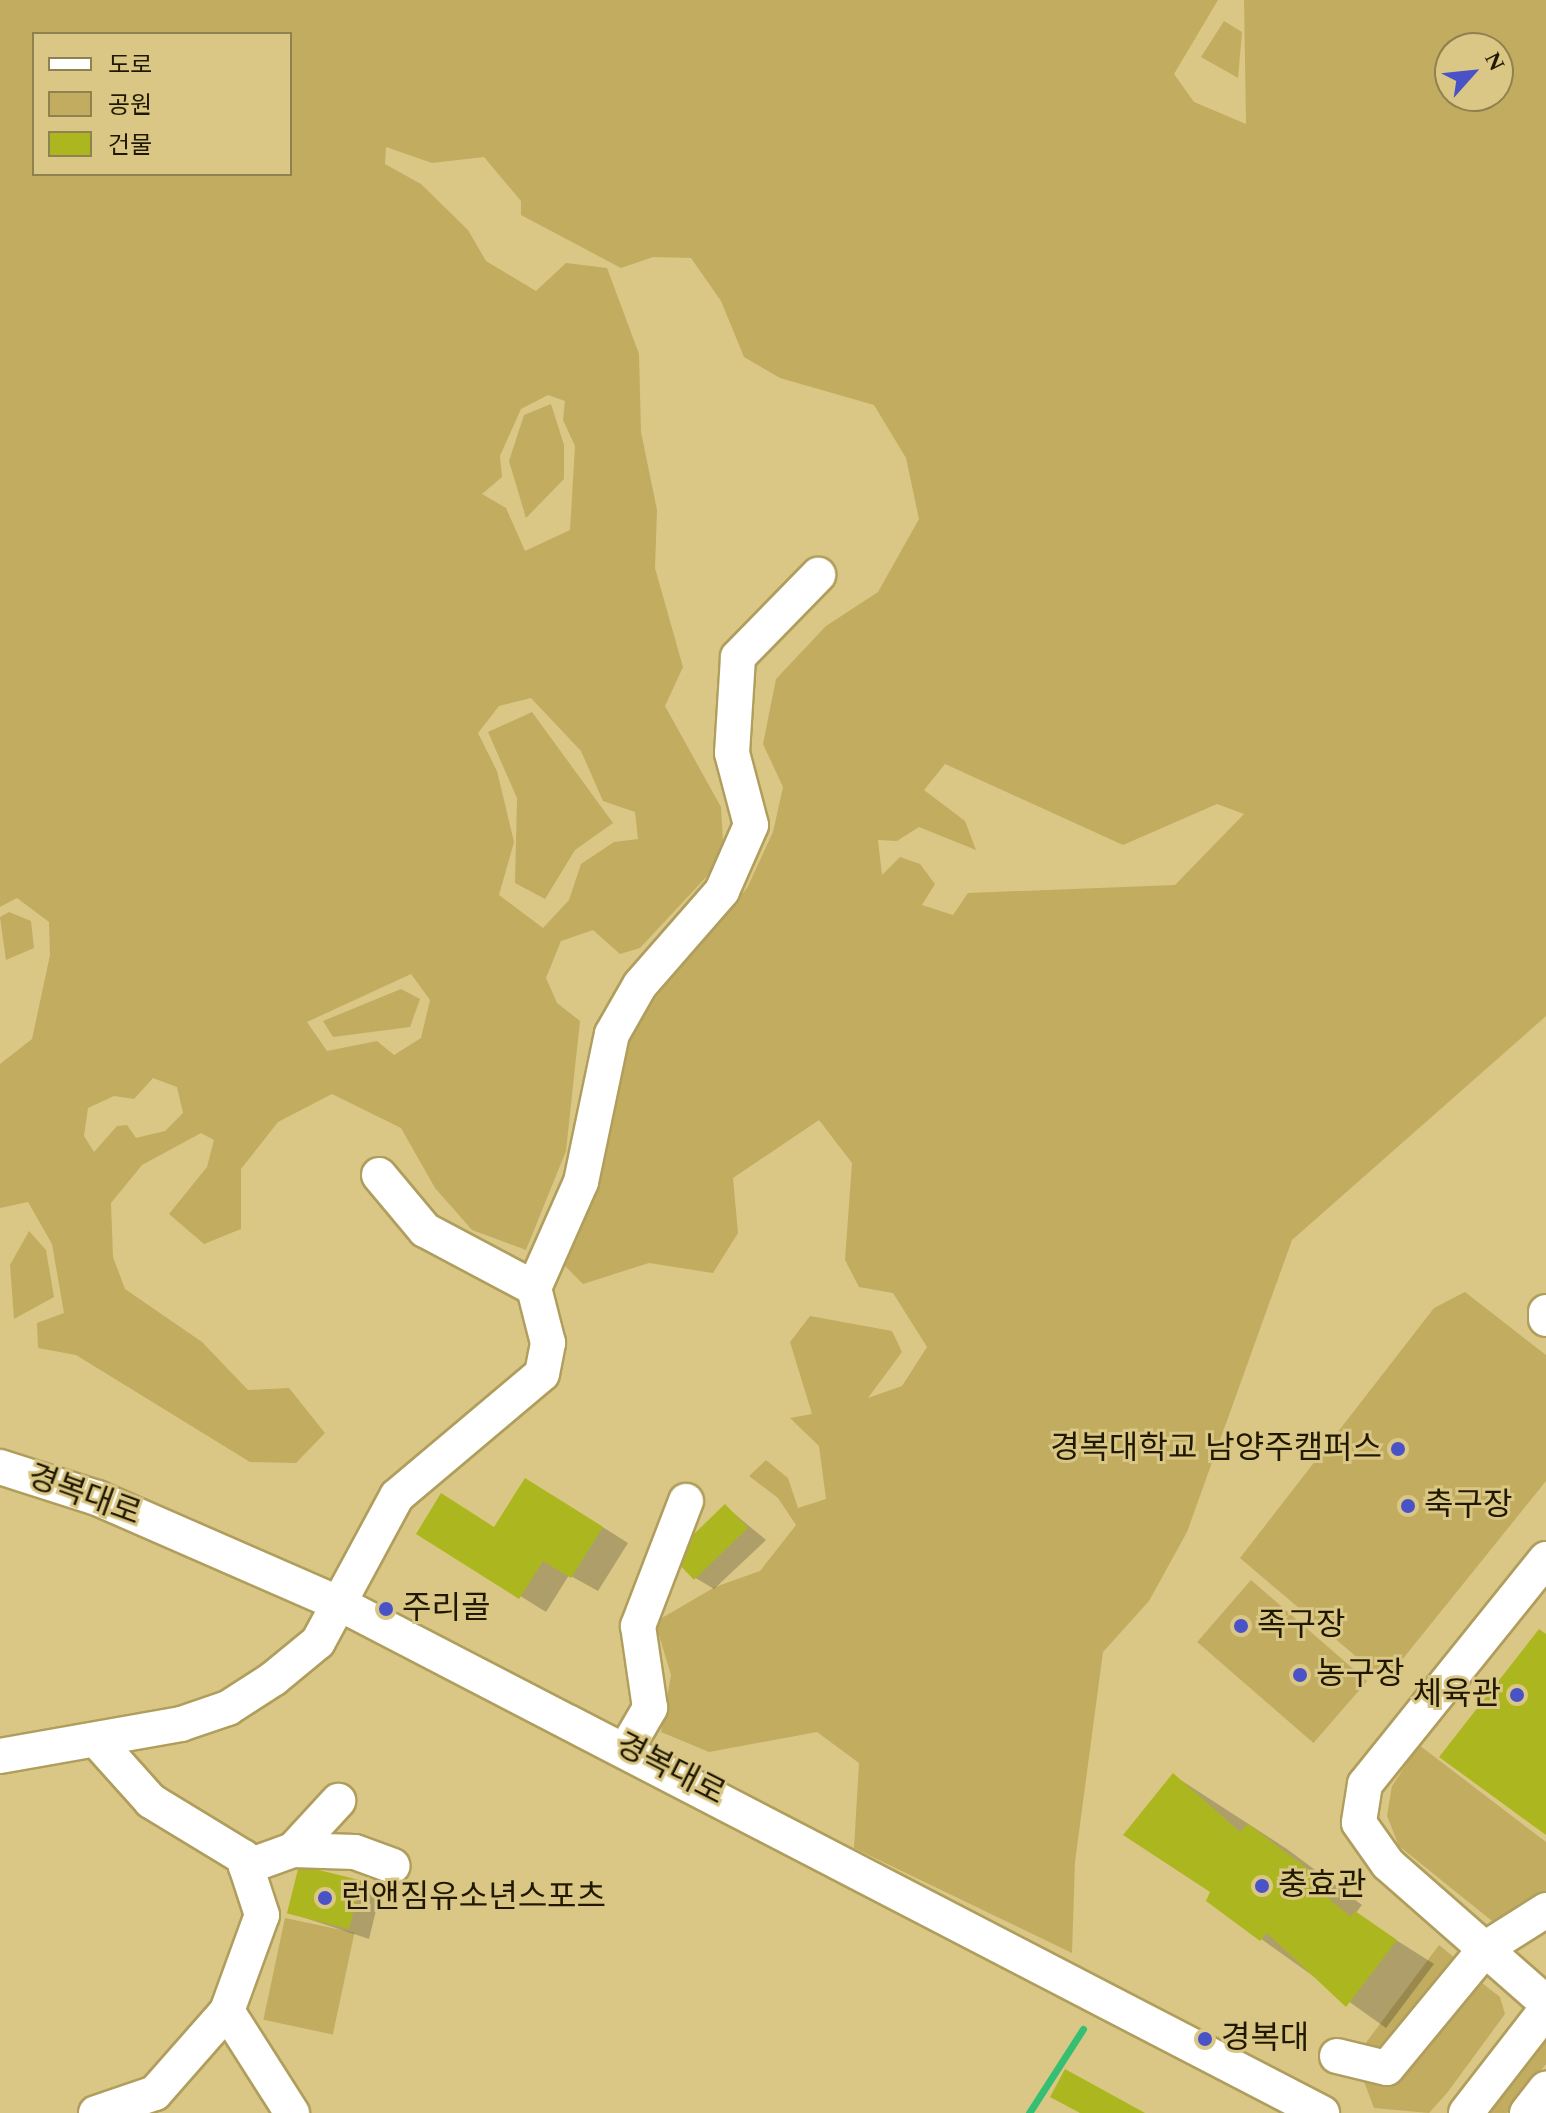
<!DOCTYPE html>
<meta charset="utf-8">
<style>
body{margin:0}
#map{position:relative;width:1546px;height:2113px;overflow:hidden;background:#dac785;font-family:Spectral,"Noto Sans KR",serif}
div>[style]{position:absolute}
.green>*{inset:0;background:#c1ac60;transform-origin:0 0}
.shadow>*{inset:0;background:#0003}
.stream>*{height:7px;margin:-3.5px;padding:0 3.5px;transform-origin:3.5px;border-radius:3.5px;background:#34bf73}
.building>*{inset:0;background:#acb720;transform-origin:0 0}
.roads{filter:drop-shadow(2px 0 #b09e5d) drop-shadow(-2px 0 #b09e5d) drop-shadow(0 2px #b09e5d) drop-shadow(0 -2px #b09e5d)}
.minor>*{height:34px;margin:-17px;padding:0 17px;transform-origin:17px;border-radius:17px;background:#fff}
.dots>*{width:22px;height:22px;translate:-50% -50%;box-sizing:border-box;border:4px solid #dac785;border-radius:50%}
span{translate:-50% -50%;white-space:nowrap;text-align:center;line-height:1.15;-webkit-text-stroke:6px #dac785;paint-order:stroke}
.poi-label{font-size:32px;color:#201900}
.right{translate:-100% -50%;text-align:right}
.left{translate:0 -50%;text-align:left}
.street-label{font-size:32px;color:#201900}
.legend{position:absolute;left:32px;top:32px;width:260px;height:144px;box-sizing:border-box;background:#dac785;border:2px solid #908150;margin:0;padding:10px 14px;list-style:none;font-size:24px;color:#201900}
.legend li{display:flex;align-items:center;gap:16px;height:40px}
.legend b{width:40px;border:2px solid #908150}
.north{position:absolute;left:1434px;top:32px;width:80px;height:80px;box-sizing:border-box;background:#dac785;border:2px solid #908150;border-radius:50%;rotate:63deg;font-size:22px;font-weight:700;line-height:32px;text-align:center;color:#201900}
.north::after{content:'';display:block;margin:auto;width:28px;height:36px;background:#4952c7;clip-path:polygon(50% 0,100% 100%,50% 72%,0 100%)}
</style>
<div id="map">
<div class="green">
<i style="clip-path:polygon(evenodd,0 0,1218px 0,1174px 74px,1194px 102px,1246px 124px,1244px 0,1546px 0,1546px 1016px,1292px 1240px,1187px 1532px,1149px 1601px,1103px 1652px,1075px 1862px,1072px 1953px,854px 1848px,859px 1763px,817px 1732px,709px 1752px,661px 1732px,671px 1675px,655px 1622px,715px 1587px,760px 1571px,796px 1525px,778px 1498px,749px 1476px,766px 1460px,788px 1478px,798px 1508px,826px 1499px,819px 1446px,790px 1418px,812px 1414px,790px 1342px,810px 1316px,892px 1331px,902px 1352px,868px 1398px,902px 1386px,927px 1347px,893px 1293px,859px 1287px,845px 1260px,852px 1163px,819px 1120px,733px 1178px,738px 1233px,713px 1273px,649px 1263px,583px 1284px,557px 1258px,621px 1039px,747px 888px,773px 832px,783px 787px,763px 744px,776px 679px,826px 626px,878px 592px,919px 519px,906px 458px,874px 405px,780px 378px,744px 357px,721px 301px,691px 258px,653px 257px,621px 268px,521px 215px,521px 201px,484px 157px,432px 163px,386px 147px,385px 164px,421px 184px,468px 230px,486px 261px,536px 291px,566px 263px,607px 268px,639px 354px,641px 432px,657px 510px,655px 568px,683px 667px,665px 706px,721px 807px,724px 858px,640px 948px,620px 954px,593px 930px,561px 941px,546px 978px,557px 1003px,580px 1021px,566px 1151px,526px 1250px,472px 1230px,435px 1188px,401px 1128px,332px 1094px,278px 1122px,241px 1169px,241px 1229px,204px 1244px,169px 1214px,207px 1167px,214px 1140px,201px 1133px,142px 1165px,111px 1203px,113px 1257px,125px 1289px,202px 1342px,248px 1390px,289px 1388px,325px 1433px,296px 1463px,250px 1462px,76px 1355px,38px 1348px,37px 1323px,64px 1313px,52px 1244px,28px 1202px,0 1208px,0 1064px,32px 1039px,50px 955px,49px 922px,17px 898px,0 907px,0 0,34px 34px,290px 34px,290px 174px,34px 174px,34px 34px,0 0,1450px 48px,1498px 48px,1498px 96px,1450px 96px,1450px 48px,0 0,548px 395px,565px 401px,563px 420px,575px 446px,570px 530px,525px 551px,506px 508px,482px 494px,502px 477px,500px 456px,521px 409px,548px 395px,0 0,531px 698px,581px 751px,603px 801px,635px 812px,638px 839px,614px 842px,581px 864px,569px 900px,543px 928px,499px 895px,514px 842px,497px 771px,478px 733px,499px 706px,531px 698px,0 0,945px 764px,1123px 845px,1217px 804px,1244px 814px,1175px 885px,968px 893px,953px 915px,922px 905px,935px 884px,920px 864px,900px 857px,882px 875px,878px 840px,897px 841px,919px 827px,976px 850px,965px 821px,924px 790px,945px 764px,0 0,411px 974px,430px 1000px,421px 1038px,394px 1055px,377px 1041px,327px 1051px,307px 1022px,411px 974px,0 0,153px 1078px,177px 1087px,183px 1113px,165px 1131px,136px 1138px,127px 1125px,117px 1126px,94px 1152px,84px 1136px,88px 1108px,114px 1096px,134px 1099px,153px 1078px)"></i>
<i style="clip-path:polygon(1224px 21px,1242px 32px,1238px 78px,1201px 57px)"></i>
<i style="clip-path:polygon(551px 404px,564px 445px,564px 479px,526px 518px,509px 461px,524px 415px)"></i>
<i style="clip-path:polygon(532px 712px,613px 823px,575px 850px,545px 899px,515px 883px,517px 798px,488px 732px)"></i>
<i style="clip-path:polygon(9px 912px,31px 921px,34px 948px,6px 960px,0 917px)"></i>
<i style="clip-path:polygon(401px 989px,420px 999px,410px 1027px,333px 1037px,323px 1021px)"></i>
<i style="clip-path:polygon(29px 1231px,46px 1250px,54px 1297px,14px 1319px,10px 1265px)"></i>
<i style="clip-path:polygon(1465px 1292px,1546px 1355px,1546px 1481px,1385px 1681px,1240px 1558px,1434px 1308px)"></i>
<i style="left:1251px;top:1580px;width:154px;height:82px;rotate:41deg"></i>
<i style="clip-path:polygon(1419px 1745px,1546px 1842px,1546px 1901px,1502px 1929px,1399px 1846px,1387px 1816px,1392px 1786px)"></i>
<i style="left:285px;top:1918px;width:71px;height:104px;rotate:12deg"></i>
<i style="clip-path:polygon(1439px 1945px,1460px 1962px,1380px 2053px,1368px 2050px,1365px 2044px)"></i>
<i style="clip-path:polygon(1478px 1980px,1500px 1997px,1505px 2014px,1447px 2093px,1429px 2113px,1374px 2108px,1363px 2079px)"></i>
<i style="clip-path:polygon(1546px 2033px,1546px 2064px,1507px 2113px,1486px 2113px)"></i>
</div>
<div class="shadow">
<i style="clip-path:polygon(552px 1495px,628px 1543px,598px 1591px,569px 1575px,546px 1612px,419px 1533px,496px 1528px)"></i>
<i style="clip-path:polygon(725px 1506px,766px 1540px,714px 1589px,694px 1577px)"></i>
<i style="clip-path:polygon(1173px 1775px,1287px 1849px,1362px 1905px,1355px 1914px,1434px 1964px,1386px 2028px,1208px 1901px,1213px 1891px)"></i>
<i style="clip-path:polygon(360px 1882px,380px 1894px,369px 1939px,290px 1913px)"></i>
</div>
<div class="stream">
<i style="left:1029px;top:2113px;width:100px;rotate:-57.3deg"></i>
</div>
<div class="building">
<i style="clip-path:polygon(525px 1478px,603px 1527px,571px 1578px,543px 1561px,519px 1599px,416px 1534px,441px 1493px,494px 1527px)"></i>
<i style="left:725px;top:1504px;width:33px;height:75px;rotate:46deg"></i>
<i style="clip-path:polygon(1539px 1629px,1546px 1634px,1546px 1835px,1439px 1757px)"></i>
<i style="clip-path:polygon(1173px 1773px,1240px 1832px,1248px 1824px,1325px 1882px,1318px 1890px,1351px 1917px,1355px 1911px,1397px 1940px,1346px 2007px,1267px 1933px,1260px 1941px,1206px 1901px,1210px 1892px,1123px 1835px)"></i>
<i style="left:299px;top:1865px;width:64px;height:50px;rotate:14deg"></i>
<i style="clip-path:polygon(1065px 2069px,1145px 2113px,1080px 2113px,1050px 2097px)"></i>
</div>
<div class="roads">
<div class="minor">
<i style="left:379px;top:1175px;width:72px;rotate:50.1deg"></i>
<i style="left:425px;top:1230px;width:123px;rotate:28deg"></i>
<i style="left:1546px;top:1312px;width:7px;rotate:90deg"></i>
<i style="left:0;top:1467px;width:102px;rotate:17.7deg"></i>
<i style="left:97px;top:1498px;width:267px;rotate:23.6deg"></i>
<i style="left:342px;top:1605px;width:1104px;rotate:27.4deg"></i>
<i style="left:1546px;top:1559px;width:289px;rotate:128.8deg"></i>
<i style="left:1365px;top:1784px;width:39px;rotate:99deg"></i>
<i style="left:1359px;top:1823px;width:50px;rotate:54.7deg"></i>
<i style="left:1388px;top:1864px;width:210px;rotate:41.3deg"></i>
<i style="left:626px;top:1749px;width:48px;rotate:-59.7deg"></i>
<i style="left:650px;top:1708px;width:83px;rotate:-98.3deg"></i>
<i style="left:638px;top:1626px;width:134px;rotate:-69deg"></i>
<i style="left:0;top:1756px;width:184px;rotate:-10deg"></i>
<i style="left:181px;top:1724px;width:50px;rotate:-18.8deg"></i>
<i style="left:228px;top:1708px;width:54px;rotate:-32.8deg"></i>
<i style="left:273px;top:1679px;width:58px;rotate:-39.4deg"></i>
<i style="left:318px;top:1642px;width:166px;rotate:-61.6deg"></i>
<i style="left:397px;top:1496px;width:189px;rotate:-40.1deg"></i>
<i style="left:542px;top:1374px;width:32px;rotate:-79deg"></i>
<i style="left:548px;top:1343px;width:57px;rotate:-104.3deg"></i>
<i style="left:534px;top:1288px;width:116px;rotate:-66.1deg"></i>
<i style="left:581px;top:1182px;width:151px;rotate:-78.2deg"></i>
<i style="left:612px;top:1034px;width:56px;rotate:-60.3deg"></i>
<i style="left:640px;top:985px;width:125px;rotate:-48.9deg"></i>
<i style="left:722px;top:891px;width:72px;rotate:-66.3deg"></i>
<i style="left:751px;top:825px;width:74px;rotate:-104.8deg"></i>
<i style="left:732px;top:753px;width:96px;rotate:-86.4deg"></i>
<i style="left:738px;top:657px;width:115px;rotate:-45.7deg"></i>
<i style="left:293px;top:1850px;width:62px;rotate:1.8deg"></i>
<i style="left:355px;top:1852px;width:40px;rotate:20.2deg"></i>
<i style="left:246px;top:1867px;width:50px;rotate:-19.9deg"></i>
<i style="left:293px;top:1850px;width:67px;rotate:-47.4deg"></i>
<i style="left:227px;top:2011px;width:121px;rotate:57.5deg"></i>
<i style="left:1337px;top:2056px;width:51px;rotate:13.5deg"></i>
<i style="left:1387px;top:2068px;width:156px;rotate:-50.5deg"></i>
<i style="left:1486px;top:1948px;width:71px;rotate:-32.3deg"></i>
<i style="left:96px;top:2113px;width:62px;rotate:-18.7deg"></i>
<i style="left:155px;top:2093px;width:109px;rotate:-48.7deg"></i>
<i style="left:227px;top:2011px;width:102px;rotate:-70deg"></i>
<i style="left:262px;top:1915px;width:61px;rotate:-108.1deg"></i>
<i style="left:243px;top:1857px;width:108px;rotate:-148.7deg"></i>
<i style="left:151px;top:1801px;width:79px;rotate:-131.9deg"></i>
<i style="left:1466px;top:2113px;width:130px;rotate:-52.2deg"></i>
<i style="left:1527px;top:2113px;width:31px;rotate:-52deg"></i>
</div>
</div>
<div class="dots">
<i style="left:1398px;top:1449px;background:#4952c7"></i>
<i style="left:1408px;top:1506px;background:#4952c7"></i>
<i style="left:386px;top:1609px;background:#4952c7"></i>
<i style="left:1241px;top:1626px;background:#4952c7"></i>
<i style="left:1300px;top:1675px;background:#4952c7"></i>
<i style="left:1517px;top:1695px;background:#4952c7"></i>
<i style="left:1262px;top:1886px;background:#4952c7"></i>
<i style="left:325px;top:1898px;background:#4952c7"></i>
<i style="left:1205px;top:2039px;background:#4952c7"></i>
</div>
<div class="poi-label">
<span class="right" style="left:1382px;top:1449px">경복대학교 남양주캠퍼스</span>
<span class="left" style="left:1424px;top:1506px">축구장</span>
<span class="left" style="left:402px;top:1609px">주리골</span>
<span class="left" style="left:1257px;top:1626px">족구장</span>
<span class="left" style="left:1316px;top:1675px">농구장</span>
<span class="right" style="left:1501px;top:1695px">체육관</span>
<span class="left" style="left:1278px;top:1886px">충효관</span>
<span class="left" style="left:341px;top:1898px">런앤짐유소년스포츠</span>
<span class="left" style="left:1221px;top:2039px">경복대</span>
</div>
<div class="street-label">
<span style="left:84px;top:1496px;rotate:20deg">경복대로</span>
<span style="left:670px;top:1770px;rotate:27deg">경복대로</span>
</div>
<ul class="legend">
<li><b style="height:10px;background:#fff"></b>도로</li>
<li><b style="height:22px;background:#c1ac60"></b>공원</li>
<li><b style="height:22px;background:#acb720"></b>건물</li>
</ul>
<div class="north">N</div>
</div>
